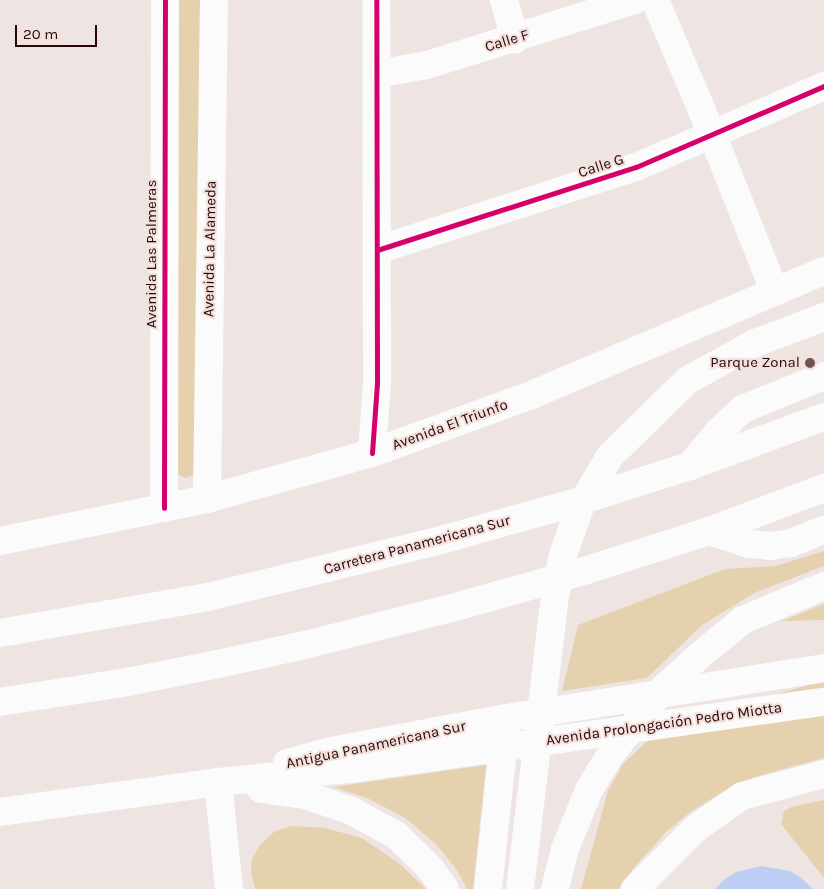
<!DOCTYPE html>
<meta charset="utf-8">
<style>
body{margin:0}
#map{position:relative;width:824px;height:889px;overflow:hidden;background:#eee4e2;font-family:Karla,sans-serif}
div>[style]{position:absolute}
.green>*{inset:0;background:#e6d1af}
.water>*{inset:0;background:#becdf4}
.minor>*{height:28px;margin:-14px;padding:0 14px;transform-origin:14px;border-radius:14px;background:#fcfbfb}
.major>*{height:28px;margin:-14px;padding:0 14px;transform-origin:14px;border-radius:14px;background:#fcfbfb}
.highway>*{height:28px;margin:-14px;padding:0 14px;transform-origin:14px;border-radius:14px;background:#fcfbfb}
.cycleway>*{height:5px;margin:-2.5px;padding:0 2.5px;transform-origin:2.5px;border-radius:2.5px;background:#d6006c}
.dots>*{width:14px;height:14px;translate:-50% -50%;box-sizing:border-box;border:2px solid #f3e0dd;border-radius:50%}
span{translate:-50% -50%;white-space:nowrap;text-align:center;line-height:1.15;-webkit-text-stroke:4px #f3e0dd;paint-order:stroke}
.street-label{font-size:15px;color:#260706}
.poi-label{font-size:15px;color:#260706}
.right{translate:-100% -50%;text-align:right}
.scale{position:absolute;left:15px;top:25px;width:82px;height:22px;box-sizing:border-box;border:2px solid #260706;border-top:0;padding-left:6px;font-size:15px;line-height:18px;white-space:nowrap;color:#260706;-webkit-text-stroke:4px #f3e0dd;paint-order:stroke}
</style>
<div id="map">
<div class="green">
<i style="clip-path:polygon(173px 0,201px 0,196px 474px,185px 478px,174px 472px)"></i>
<i style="clip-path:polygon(824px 551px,824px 566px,754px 593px,701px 626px,647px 678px,562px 691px,578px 625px,725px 569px,776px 566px)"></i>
<i style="clip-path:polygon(824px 604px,824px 620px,782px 621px)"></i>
<i style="clip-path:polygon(824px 681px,824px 693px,740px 704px)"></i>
<i style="clip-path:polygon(824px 710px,824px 758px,755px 777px,723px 792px,693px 810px,666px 832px,632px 870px,618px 889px,581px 889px,608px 791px,623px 764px,646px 742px,662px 736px)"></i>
<i style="clip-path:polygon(486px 765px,473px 889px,467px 889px,457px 870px,437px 845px,404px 817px,367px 798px,333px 787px)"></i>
<i style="clip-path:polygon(824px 800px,824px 878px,781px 824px,784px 811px,791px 807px)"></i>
<i style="clip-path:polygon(292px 826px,325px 828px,362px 838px,400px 864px,426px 889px,255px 889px,251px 872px,252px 859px,260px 845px,275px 831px)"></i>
</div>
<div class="water">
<i style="clip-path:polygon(762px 866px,789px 871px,800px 877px,813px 889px,715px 889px,725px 879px,736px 872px)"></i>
</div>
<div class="minor">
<i style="left:504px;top:0;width:41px;rotate:74.2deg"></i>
<i style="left:655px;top:0;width:146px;rotate:67deg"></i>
<i style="left:712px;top:134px;width:170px;rotate:68.3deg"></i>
<i style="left:377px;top:74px;width:51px;rotate:-10.2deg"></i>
<i style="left:427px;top:65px;width:217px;rotate:-17.4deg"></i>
<i style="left:377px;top:250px;width:272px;rotate:-17.8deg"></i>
<i style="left:636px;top:167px;width:205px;rotate:-23.3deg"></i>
<i style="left:372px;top:453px;width:70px;rotate:-85.9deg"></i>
<i style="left:377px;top:383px;width:383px;rotate:-90.1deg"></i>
<i style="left:690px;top:466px;width:44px;rotate:-50.5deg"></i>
<i style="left:718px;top:432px;width:34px;rotate:-43deg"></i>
<i style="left:743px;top:409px;width:87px;rotate:-22.2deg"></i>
<i style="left:207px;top:499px;width:499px;rotate:-89.2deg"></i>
<i style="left:164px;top:508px;width:508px;rotate:-89.89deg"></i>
<i style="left:709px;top:531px;width:42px;rotate:18deg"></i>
<i style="left:749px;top:544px;width:21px;rotate:5deg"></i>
<i style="left:770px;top:546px;width:21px;rotate:-8deg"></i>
<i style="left:791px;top:543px;width:35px;rotate:-22deg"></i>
<i style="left:218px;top:782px;width:108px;rotate:84.1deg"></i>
</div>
<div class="major">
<i style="left:0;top:541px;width:211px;rotate:-11.5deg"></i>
<i style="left:207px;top:499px;width:171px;rotate:-15.6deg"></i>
<i style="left:372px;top:453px;width:167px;rotate:-20deg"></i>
<i style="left:529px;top:396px;width:320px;rotate:-23deg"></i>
<i style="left:287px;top:763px;width:46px;rotate:-15.3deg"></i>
<i style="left:331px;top:751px;width:178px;rotate:-10.7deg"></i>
<i style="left:506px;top:718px;width:322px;rotate:-8.9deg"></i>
<i style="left:261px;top:789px;width:44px;rotate:7.8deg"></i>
<i style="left:305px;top:795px;width:50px;rotate:18.8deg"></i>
<i style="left:352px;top:811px;width:50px;rotate:28.6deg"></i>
<i style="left:396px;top:835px;width:46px;rotate:44.1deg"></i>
<i style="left:429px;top:867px;width:27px;rotate:54deg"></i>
<i style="left:0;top:812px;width:220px;rotate:-7.8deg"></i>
<i style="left:218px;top:782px;width:141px;rotate:-5.7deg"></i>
<i style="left:358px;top:768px;width:471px;rotate:-8.1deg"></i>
<i style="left:488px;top:889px;width:160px;rotate:-83.9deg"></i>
<i style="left:635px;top:889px;width:86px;rotate:-45deg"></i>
<i style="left:696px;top:828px;width:56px;rotate:-34.8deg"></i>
<i style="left:742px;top:796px;width:85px;rotate:-15deg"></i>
</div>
<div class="highway">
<i style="left:0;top:633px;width:211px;rotate:-9.8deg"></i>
<i style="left:208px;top:597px;width:240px;rotate:-13.7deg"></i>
<i style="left:441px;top:540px;width:134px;rotate:-15.6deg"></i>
<i style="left:570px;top:504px;width:126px;rotate:-17.6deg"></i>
<i style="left:690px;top:466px;width:143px;rotate:-20.1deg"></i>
<i style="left:0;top:702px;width:130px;rotate:-8.9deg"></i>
<i style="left:128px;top:682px;width:92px;rotate:-11.3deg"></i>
<i style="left:218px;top:664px;width:93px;rotate:-12.4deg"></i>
<i style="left:309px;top:644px;width:155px;rotate:-14.2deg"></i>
<i style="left:459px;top:606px;width:133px;rotate:-15.7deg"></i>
<i style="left:587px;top:570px;width:128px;rotate:-17.7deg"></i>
<i style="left:709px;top:531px;width:123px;rotate:-20.5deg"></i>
<i style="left:520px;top:889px;width:294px;rotate:-83.2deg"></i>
<i style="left:555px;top:597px;width:43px;rotate:-79.2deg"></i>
<i style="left:563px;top:555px;width:51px;rotate:-70.5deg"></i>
<i style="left:580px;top:507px;width:59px;rotate:-59.5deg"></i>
<i style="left:610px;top:456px;width:109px;rotate:-44.3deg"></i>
<i style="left:688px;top:380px;width:77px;rotate:-28.9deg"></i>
<i style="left:755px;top:343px;width:74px;rotate:-20.6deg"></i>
<i style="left:555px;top:889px;width:41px;rotate:-76deg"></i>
<i style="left:565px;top:849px;width:64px;rotate:-67.9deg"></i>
<i style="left:589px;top:790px;width:41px;rotate:-59deg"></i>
<i style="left:610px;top:755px;width:86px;rotate:-51.1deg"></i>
<i style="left:664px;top:688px;width:47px;rotate:-42.4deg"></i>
<i style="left:699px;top:656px;width:57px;rotate:-39.3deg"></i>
<i style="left:743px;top:620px;width:88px;rotate:-22.8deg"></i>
</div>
<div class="cycleway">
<i style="left:377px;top:250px;width:272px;rotate:-17.8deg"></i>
<i style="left:636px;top:167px;width:205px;rotate:-23.3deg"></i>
<i style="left:372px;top:453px;width:70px;rotate:-85.9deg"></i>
<i style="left:377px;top:383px;width:383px;rotate:-90.1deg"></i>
<i style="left:164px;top:508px;width:508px;rotate:-89.89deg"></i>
</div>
<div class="dots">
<i style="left:810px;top:363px;background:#6c5453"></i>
</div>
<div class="street-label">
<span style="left:507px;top:41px;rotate:-17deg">Calle F</span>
<span style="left:601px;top:166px;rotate:-18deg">Calle G</span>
<span style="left:210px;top:249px;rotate:-89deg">Avenida La Alameda</span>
<span style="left:152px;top:254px;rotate:-90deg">Avenida Las Palmeras</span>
<span style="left:450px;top:425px;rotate:-20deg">Avenida El Triunfo</span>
<span style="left:417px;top:545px;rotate:-15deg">Carretera Panamericana Sur</span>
<span style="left:664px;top:724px;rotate:-8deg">Avenida Prolongación Pedro Miotta</span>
<span style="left:376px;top:745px;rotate:-12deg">Antigua Panamericana Sur</span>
</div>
<div class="poi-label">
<span class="right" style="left:800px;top:363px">Parque Zonal</span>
</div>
<div class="scale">20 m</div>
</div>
